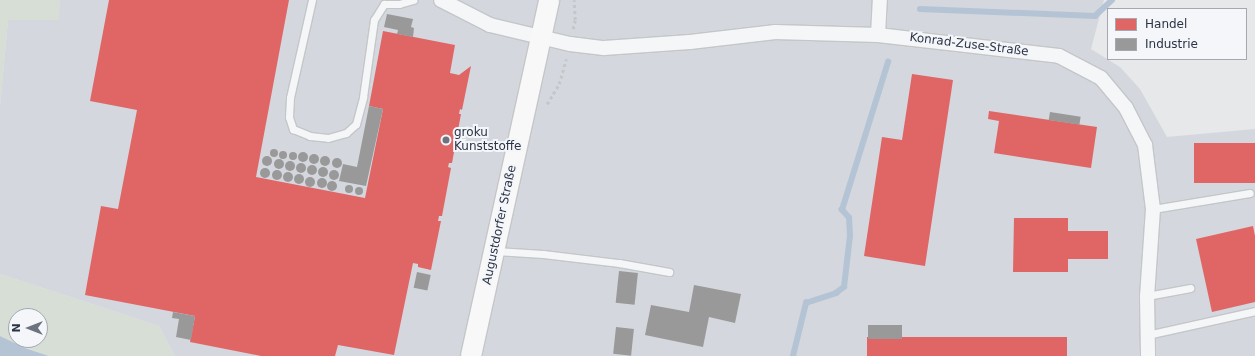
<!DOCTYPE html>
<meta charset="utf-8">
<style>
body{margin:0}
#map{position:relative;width:1255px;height:356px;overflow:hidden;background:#e6e8ea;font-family:"DejaVu Sans",sans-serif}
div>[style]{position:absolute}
.built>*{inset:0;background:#d4d7dd}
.green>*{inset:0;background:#d6ded6}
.water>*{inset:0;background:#b4c4d5}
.shops>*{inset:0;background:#e06666;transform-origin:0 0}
.industry>*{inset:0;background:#999;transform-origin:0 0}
.round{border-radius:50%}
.stream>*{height:5.5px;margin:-2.75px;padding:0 2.75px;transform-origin:2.75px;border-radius:2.75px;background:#b4c4d5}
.path>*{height:2.5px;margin-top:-1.25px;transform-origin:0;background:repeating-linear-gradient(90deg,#c5c6ca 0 3px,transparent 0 6px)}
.roads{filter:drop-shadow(1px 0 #c4c6c8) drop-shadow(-1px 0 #c4c6c8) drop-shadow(0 1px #c4c6c8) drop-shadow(0 -1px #c4c6c8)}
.lane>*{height:7px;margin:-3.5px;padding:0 3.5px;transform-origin:3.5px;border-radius:3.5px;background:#f5f6f7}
.street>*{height:14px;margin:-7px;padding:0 7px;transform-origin:7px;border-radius:7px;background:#f5f6f7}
.secondary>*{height:20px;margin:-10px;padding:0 10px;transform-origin:10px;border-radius:10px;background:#f8f8f8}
.dots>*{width:11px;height:11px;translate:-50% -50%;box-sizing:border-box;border:2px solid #f4f6f9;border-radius:50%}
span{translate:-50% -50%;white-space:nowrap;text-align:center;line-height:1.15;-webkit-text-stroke:4px #f4f6f9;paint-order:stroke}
.street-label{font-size:12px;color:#2b3445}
.poi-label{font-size:12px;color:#2b3445}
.left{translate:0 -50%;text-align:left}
.legend{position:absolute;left:1107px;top:8px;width:140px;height:52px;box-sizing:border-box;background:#f4f6f9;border:1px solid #a4a8b1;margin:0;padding:5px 7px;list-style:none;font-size:12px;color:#2b3445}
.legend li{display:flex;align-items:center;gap:8px;height:20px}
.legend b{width:20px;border:1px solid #a4a8b1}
.north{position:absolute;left:8px;top:308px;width:40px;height:40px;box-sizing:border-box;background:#f4f6f9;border:1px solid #a4a8b1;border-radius:50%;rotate:270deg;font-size:11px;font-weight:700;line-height:16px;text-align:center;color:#2b3445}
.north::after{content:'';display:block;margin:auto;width:14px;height:18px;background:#6c737f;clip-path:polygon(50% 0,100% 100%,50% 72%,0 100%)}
</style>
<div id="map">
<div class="built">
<i style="clip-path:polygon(60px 0,1104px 0,1091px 49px,1120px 67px,1140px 89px,1167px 137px,1255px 129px,1255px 356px,175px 356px,159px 326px,0 274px,0 106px,8px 20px,58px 20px)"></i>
</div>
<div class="green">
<i style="clip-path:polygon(0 0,60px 0,59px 20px,8px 20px,0 106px)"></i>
<i style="clip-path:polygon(evenodd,0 274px,159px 326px,175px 356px,49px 356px,13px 343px,0 336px,0 274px,16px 316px,40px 316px,40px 340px,16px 340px,16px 316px)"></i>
</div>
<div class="water">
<i style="clip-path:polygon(0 336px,25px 348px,49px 356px,0 356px)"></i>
</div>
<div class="shops">
<i style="clip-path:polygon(109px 0,289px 0,256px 177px,365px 198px,383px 109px,369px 106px,383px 31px,455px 45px,450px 73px,459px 75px,471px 66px,462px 110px,460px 109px,459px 114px,461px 114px,452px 163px,449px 163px,448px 167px,451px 168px,442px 216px,439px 216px,438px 221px,441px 221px,431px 270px,418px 267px,418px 264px,413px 263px,394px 355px,338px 345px,335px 356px,261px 356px,190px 342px,195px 316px,85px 295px,101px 206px,118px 209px,137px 110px,90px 101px)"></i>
<i style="clip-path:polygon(912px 74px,953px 80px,925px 266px,864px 256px,882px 137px,902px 140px)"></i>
<i style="clip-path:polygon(989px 111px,1097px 127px,1091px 168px,994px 153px,999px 121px,988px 119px)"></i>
<i style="left:1255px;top:143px;width:40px;height:61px;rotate:90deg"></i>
<i style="clip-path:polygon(1014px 218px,1068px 218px,1068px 231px,1108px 231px,1108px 259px,1068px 259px,1068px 272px,1013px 272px)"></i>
<i style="clip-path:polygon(1253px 226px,1255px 236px,1255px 302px,1212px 312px,1196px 239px)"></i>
<i style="left:1067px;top:337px;width:19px;height:200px;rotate:90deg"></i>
</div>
<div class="industry">
<i style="clip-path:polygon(387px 14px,413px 19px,411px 27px,414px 28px,413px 37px,397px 34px,398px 30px,384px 27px)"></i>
<i style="clip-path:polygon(369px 106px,383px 109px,366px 186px,339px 181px,343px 164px,357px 167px)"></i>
<i style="left:1050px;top:112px;width:31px;height:8px;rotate:9deg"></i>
<i class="round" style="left:270px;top:149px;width:8px;height:8px"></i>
<i class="round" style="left:279px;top:151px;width:8px;height:8px"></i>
<i class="round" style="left:289px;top:152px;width:8px;height:8px"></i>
<i class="round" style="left:298px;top:152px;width:10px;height:10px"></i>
<i class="round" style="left:309px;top:154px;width:10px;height:10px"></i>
<i class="round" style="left:262px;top:156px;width:10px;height:10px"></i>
<i class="round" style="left:320px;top:156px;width:10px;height:10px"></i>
<i class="round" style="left:332px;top:158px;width:10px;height:10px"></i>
<i class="round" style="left:274px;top:159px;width:10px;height:10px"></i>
<i class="round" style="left:285px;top:161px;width:10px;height:10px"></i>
<i class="round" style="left:296px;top:163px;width:10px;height:10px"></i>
<i class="round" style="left:307px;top:165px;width:10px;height:10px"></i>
<i class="round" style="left:318px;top:167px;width:10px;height:10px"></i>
<i class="round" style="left:260px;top:168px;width:10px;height:10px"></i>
<i class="round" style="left:272px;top:170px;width:10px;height:10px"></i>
<i class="round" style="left:329px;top:170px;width:10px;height:10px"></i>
<i class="round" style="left:283px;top:172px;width:10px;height:10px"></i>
<i class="round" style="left:294px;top:174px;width:10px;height:10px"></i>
<i class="round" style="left:305px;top:177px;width:10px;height:10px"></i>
<i class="round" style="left:317px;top:178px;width:10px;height:10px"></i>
<i class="round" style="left:327px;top:181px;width:10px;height:10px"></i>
<i class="round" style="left:345px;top:185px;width:8px;height:8px"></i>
<i class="round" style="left:355px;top:187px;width:8px;height:8px"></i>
<i style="left:619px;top:271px;width:19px;height:32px;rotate:6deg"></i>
<i style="left:417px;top:272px;width:14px;height:16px;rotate:12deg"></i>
<i style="clip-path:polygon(694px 285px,741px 294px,735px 323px,709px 317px,703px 347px,645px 335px,651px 305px,689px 312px)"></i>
<i style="clip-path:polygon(173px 312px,195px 316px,191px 340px,176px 337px,179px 319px,172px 318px)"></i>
<i style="left:868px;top:325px;width:34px;height:14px"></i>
<i style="left:616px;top:327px;width:18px;height:27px;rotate:6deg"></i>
</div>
<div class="stream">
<i style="left:920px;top:9px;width:175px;rotate:2.3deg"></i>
<i style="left:1095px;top:16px;width:23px;rotate:-43deg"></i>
<i style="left:793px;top:356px;width:55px;rotate:-76.2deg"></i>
<i style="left:806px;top:303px;width:32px;rotate:-18deg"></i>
<i style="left:836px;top:293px;width:10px;rotate:-37deg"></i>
<i style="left:844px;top:287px;width:51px;rotate:-83.3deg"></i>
<i style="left:850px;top:236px;width:18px;rotate:-93deg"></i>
<i style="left:849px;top:218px;width:11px;rotate:-131deg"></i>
<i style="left:842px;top:210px;width:155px;rotate:-72.7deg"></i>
</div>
<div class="path">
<i style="left:573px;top:29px;width:9px;rotate:-77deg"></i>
<i style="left:575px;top:20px;width:20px;rotate:-93deg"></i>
<i style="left:547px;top:104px;width:23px;rotate:-59deg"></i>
<i style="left:559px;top:84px;width:26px;rotate:-74deg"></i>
</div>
<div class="roads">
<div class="lane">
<i style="left:312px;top:0;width:100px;rotate:102.7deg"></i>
<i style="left:290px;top:98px;width:19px;rotate:93deg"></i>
<i style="left:289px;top:117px;width:13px;rotate:72deg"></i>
<i style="left:293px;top:129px;width:18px;rotate:22deg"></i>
<i style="left:310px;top:136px;width:18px;rotate:6deg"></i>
<i style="left:328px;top:138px;width:19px;rotate:-16deg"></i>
<i style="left:346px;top:133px;width:13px;rotate:-42deg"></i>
<i style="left:356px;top:124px;width:28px;rotate:-75deg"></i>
<i style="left:363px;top:97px;width:78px;rotate:-81.9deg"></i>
<i style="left:374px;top:20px;width:19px;rotate:-58deg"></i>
<i style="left:384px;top:4px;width:15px"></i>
<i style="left:399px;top:4px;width:15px;rotate:-16deg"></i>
<i style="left:1153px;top:209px;width:98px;rotate:-9.4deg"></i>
<i style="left:496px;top:251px;width:47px;rotate:3.7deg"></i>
<i style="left:543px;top:254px;width:77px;rotate:6.8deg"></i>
<i style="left:619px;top:263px;width:51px;rotate:10.2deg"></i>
<i style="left:1147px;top:296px;width:44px;rotate:-10.5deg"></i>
<i style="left:1147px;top:335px;width:111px;rotate:-12.5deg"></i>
</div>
<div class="street">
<i style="left:441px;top:0;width:55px;rotate:27deg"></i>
<i style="left:490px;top:25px;width:82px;rotate:13.4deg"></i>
<i style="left:570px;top:44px;width:34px;rotate:7deg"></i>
<i style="left:604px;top:48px;width:86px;rotate:-4deg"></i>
<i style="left:690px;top:42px;width:86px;rotate:-6.7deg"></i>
<i style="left:775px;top:32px;width:103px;rotate:1.7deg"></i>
<i style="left:878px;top:35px;width:182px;rotate:6.6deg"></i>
<i style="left:1059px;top:56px;width:47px;rotate:27.6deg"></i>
<i style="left:1101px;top:78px;width:39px;rotate:50deg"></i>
<i style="left:1126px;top:108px;width:42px;rotate:62.8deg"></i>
<i style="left:1145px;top:145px;width:64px;rotate:82.9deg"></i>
<i style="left:1153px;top:209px;width:87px;rotate:93.9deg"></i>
<i style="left:1147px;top:296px;width:60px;rotate:89deg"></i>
<i style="left:878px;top:35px;width:35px;rotate:-87deg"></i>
</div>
<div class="secondary">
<i style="left:471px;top:356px;width:364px;rotate:-77.6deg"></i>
</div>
</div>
<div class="dots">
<i style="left:446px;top:140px;background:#6c737f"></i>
</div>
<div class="street-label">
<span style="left:969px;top:45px;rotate:7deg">Konrad-Zuse-Straße</span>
<span style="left:500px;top:225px;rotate:-78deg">Augustdorfer Straße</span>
</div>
<div class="poi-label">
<span class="left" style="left:454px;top:140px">groku<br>Kunststoffe</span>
</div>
<ul class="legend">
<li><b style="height:11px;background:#e06666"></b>Handel</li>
<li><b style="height:11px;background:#999"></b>Industrie</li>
</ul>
<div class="north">N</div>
</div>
